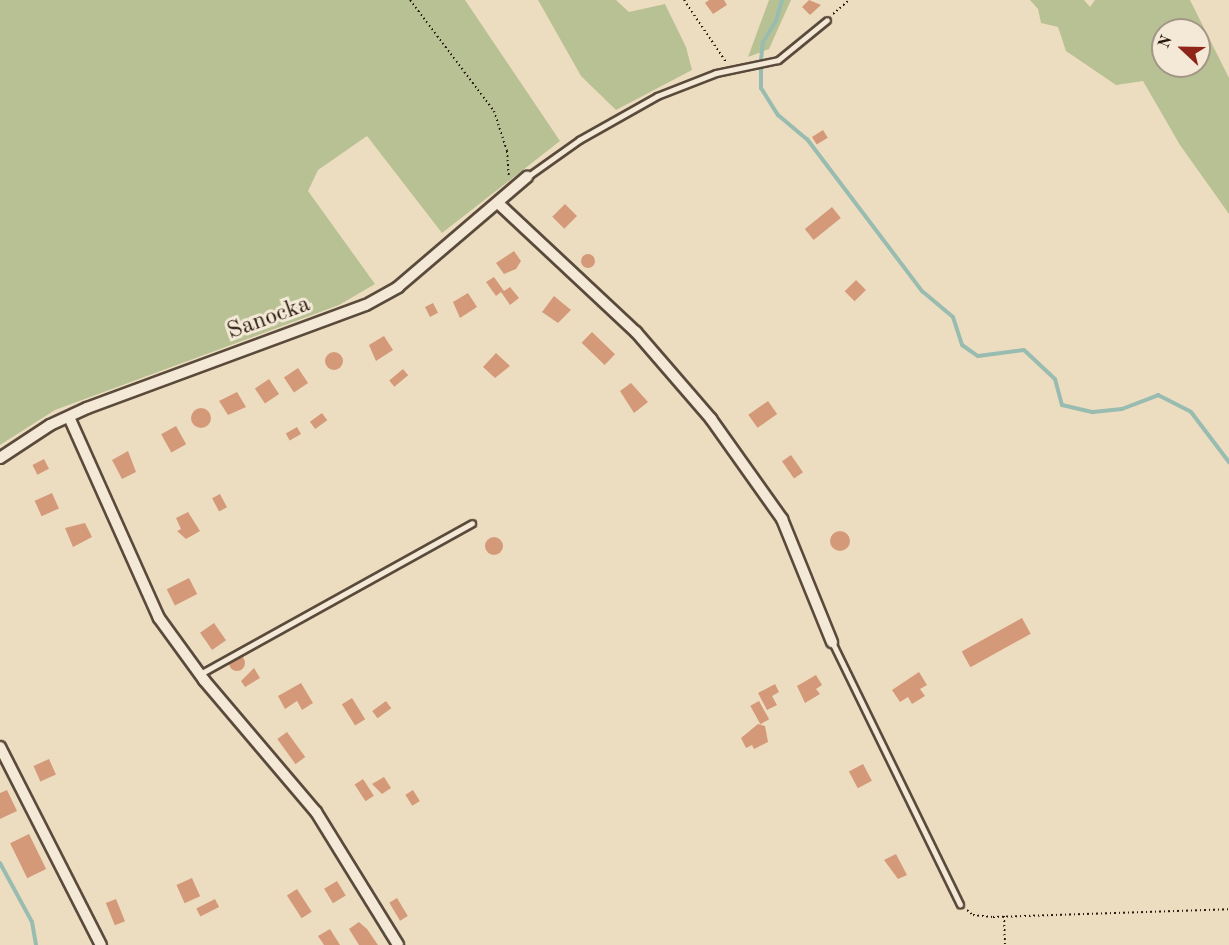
<!DOCTYPE html>
<style>
body{margin:0}
#map{position:relative;width:1229px;height:945px;overflow:hidden;background:#edddc0;font-family:"Old Standard TT",serif}
div>[style]{position:absolute}
.green>*{inset:0;background:#b8c193}
.stream>*{height:4px;margin:-2px;padding:0 2px;transform-origin:2px;border-radius:2px;background:#99bcb0}
.building>*{inset:0;background:#d49978;transform-origin:0 0}
.round{border-radius:50%}
.path>*{height:2px;margin-top:-1px;transform-origin:0;background:repeating-linear-gradient(90deg,#29190f 0 1.5px,transparent 0 4.5px)}
.roads{filter:drop-shadow(2px 0 #5a4a3b) drop-shadow(-2px 0 #5a4a3b) drop-shadow(0 2px #5a4a3b) drop-shadow(0 -2px #5a4a3b)}
.service>*{height:5px;margin:-2.5px;padding:0 2.5px;transform-origin:2.5px;border-radius:2.5px;background:#f3e9d6}
.minor>*{height:10px;margin:-5px;padding:0 5px;transform-origin:5px;border-radius:5px;background:#f3e9d6}
span{translate:-50% -50%;white-space:nowrap;text-align:center;line-height:1.15;-webkit-text-stroke:6px #f3e9d6;paint-order:stroke}
.street-label{font-size:24px;color:#29190f}
.north{position:absolute;left:1151px;top:18px;width:60px;height:60px;box-sizing:border-box;background:#f3e9d6;border:2px solid #a29686;border-radius:50%;rotate:292deg;font-size:16px;font-weight:700;line-height:24px;text-align:center;color:#29190f}
.north::after{content:'';display:block;margin:auto;width:21px;height:27px;background:#8f2418;clip-path:polygon(50% 0,100% 100%,50% 72%,0 100%)}
</style>
<div id="map">
<div class="green">
<i style="clip-path:polygon(0 0,465px 0,560px 141px,442px 233px,367px 136px,318px 170px,308px 191px,375px 284px,339px 305px,55px 410px,0 445px)"></i>
<i style="clip-path:polygon(538px 0,616px 0,629px 12px,665px 4px,686px 47px,692px 70px,616px 110px,581px 76px)"></i>
<i style="clip-path:polygon(769px 0,791px 0,769px 49px,748px 57px)"></i>
<i style="clip-path:polygon(evenodd,1030px 0,1084px 0,1090px 7px,1095px 0,1190px 0,1229px 78px,1229px 214px,1180px 145px,1143px 81px,1116px 85px,1066px 51px,1058px 27px,1041px 23px,1038px 9px,1030px 0,1163px 30px,1199px 30px,1199px 66px,1163px 66px,1163px 30px)"></i>
</div>
<div class="stream">
<i style="left:761px;top:60px;width:18px;rotate:-84deg"></i>
<i style="left:763px;top:42px;width:25px;rotate:-58deg"></i>
<i style="left:776px;top:21px;width:22px;rotate:-74deg"></i>
<i style="left:761px;top:69px;width:19px;rotate:90deg"></i>
<i style="left:761px;top:88px;width:32px;rotate:58deg"></i>
<i style="left:778px;top:115px;width:38px;rotate:40deg"></i>
<i style="left:807px;top:139px;width:191px;rotate:52.9deg"></i>
<i style="left:922px;top:291px;width:40px;rotate:40deg"></i>
<i style="left:953px;top:317px;width:29px;rotate:72deg"></i>
<i style="left:962px;top:345px;width:19px;rotate:35deg"></i>
<i style="left:978px;top:356px;width:46px;rotate:-7.4deg"></i>
<i style="left:1024px;top:350px;width:42px;rotate:43.1deg"></i>
<i style="left:1055px;top:379px;width:27px;rotate:75deg"></i>
<i style="left:1062px;top:405px;width:32px;rotate:13deg"></i>
<i style="left:1093px;top:412px;width:29px;rotate:-6deg"></i>
<i style="left:1122px;top:409px;width:39px;rotate:-21deg"></i>
<i style="left:1158px;top:395px;width:37px;rotate:27deg"></i>
<i style="left:1191px;top:412px;width:63px;rotate:52.8deg"></i>
<i style="left:0;top:863px;width:67px;rotate:61.5deg"></i>
<i style="left:32px;top:922px;width:23px;rotate:80deg"></i>
</div>
<div class="building">
<i style="clip-path:polygon(709px 0,724px 0,727px 5px,713px 14px,705px 3px)"></i>
<i style="clip-path:polygon(809px 0,821px 5px,810px 15px,802px 7px)"></i>
<i style="left:823px;top:130px;width:9px;height:13px;rotate:58deg"></i>
<i style="left:565px;top:204px;width:17px;height:18px;rotate:45deg"></i>
<i style="left:832px;top:207px;width:14px;height:35px;rotate:51deg"></i>
<i style="clip-path:polygon(514px 251px,521px 261px,516px 269px,504px 274px,496px 263px)"></i>
<i class="round" style="left:581px;top:254px;width:14px;height:14px"></i>
<i style="clip-path:polygon(494px 277px,504px 291px,510px 287px,519px 298px,510px 305px,501px 292px,496px 296px,486px 282px)"></i>
<i style="left:856px;top:280px;width:14px;height:16px;rotate:45deg"></i>
<i style="clip-path:polygon(468px 293px,477px 307px,460px 318px,453px 302px)"></i>
<i style="clip-path:polygon(554px 296px,571px 310px,558px 323px,542px 312px)"></i>
<i style="left:433px;top:303px;width:11px;height:9px;rotate:63deg"></i>
<i style="left:592px;top:332px;width:32px;height:15px;rotate:44deg"></i>
<i style="clip-path:polygon(384px 336px,393px 350px,376px 361px,369px 345px)"></i>
<i class="round" style="left:325px;top:352px;width:18px;height:18px"></i>
<i style="clip-path:polygon(496px 353px,510px 366px,495px 378px,483px 367px)"></i>
<i style="left:298px;top:368px;width:18px;height:17px;rotate:56deg"></i>
<i style="left:403px;top:369px;width:8px;height:18px;rotate:50deg"></i>
<i style="left:269px;top:379px;width:18px;height:17px;rotate:56deg"></i>
<i style="clip-path:polygon(631px 383px,648px 402px,634px 413px,620px 391px)"></i>
<i style="clip-path:polygon(237px 392px,246px 407px,228px 415px,219px 401px)"></i>
<i style="left:768px;top:401px;width:16px;height:24px;rotate:55deg"></i>
<i class="round" style="left:191px;top:408px;width:20px;height:20px"></i>
<i style="left:322px;top:413px;width:9px;height:15px;rotate:54deg"></i>
<i style="left:176px;top:426px;width:21px;height:17px;rotate:61deg"></i>
<i style="left:297px;top:427px;width:8px;height:13px;rotate:60deg"></i>
<i style="clip-path:polygon(128px 451px,136px 472px,122px 479px,112px 460px)"></i>
<i style="left:791px;top:455px;width:21px;height:11px;rotate:55deg"></i>
<i style="left:44px;top:459px;width:11px;height:13px;rotate:63deg"></i>
<i style="left:52px;top:493px;width:17px;height:19px;rotate:66deg"></i>
<i style="left:220px;top:494px;width:15px;height:9px;rotate:62deg"></i>
<i style="clip-path:polygon(188px 512px,200px 531px,186px 539px,177px 531px,181px 529px,176px 518px)"></i>
<i style="clip-path:polygon(85px 523px,92px 537px,73px 547px,65px 528px)"></i>
<i class="round" style="left:830px;top:531px;width:20px;height:20px"></i>
<i class="round" style="left:485px;top:537px;width:18px;height:18px"></i>
<i style="left:189px;top:578px;width:18px;height:25px;rotate:63deg"></i>
<i style="left:1022px;top:618px;width:18px;height:69px;rotate:61deg"></i>
<i style="left:214px;top:623px;width:21px;height:17px;rotate:55deg"></i>
<i class="round" style="left:229px;top:655px;width:16px;height:16px"></i>
<i style="clip-path:polygon(254px 668px,260px 678px,245px 687px,241px 681px)"></i>
<i style="clip-path:polygon(919px 672px,927px 685px,920px 689px,925px 696px,912px 704px,908px 697px,900px 702px,892px 690px)"></i>
<i style="clip-path:polygon(816px 675px,822px 685px,816px 689px,820px 694px,805px 703px,797px 686px)"></i>
<i style="clip-path:polygon(301px 683px,313px 703px,302px 710px,297px 701px,285px 709px,278px 696px)"></i>
<i style="clip-path:polygon(775px 684px,779px 692px,772px 696px,777px 705px,767px 710px,758px 693px)"></i>
<i style="left:352px;top:698px;width:25px;height:12px;rotate:58deg"></i>
<i style="left:386px;top:701px;width:9px;height:17px;rotate:54deg"></i>
<i style="left:759px;top:701px;width:21px;height:10px;rotate:61deg"></i>
<i style="clip-path:polygon(758px 724px,765px 726px,768px 742px,754px 749px,752px 745px,746px 748px,741px 738px)"></i>
<i style="left:287px;top:732px;width:31px;height:12px;rotate:54deg"></i>
<i style="left:49px;top:759px;width:17px;height:17px;rotate:66deg"></i>
<i style="left:863px;top:764px;width:19px;height:16px;rotate:62deg"></i>
<i style="clip-path:polygon(384px 777px,391px 788px,382px 794px,372px 784px)"></i>
<i style="left:363px;top:779px;width:20px;height:10px;rotate:57deg"></i>
<i style="clip-path:polygon(7px 790px,17px 811px,0 819px,0 793px)"></i>
<i style="left:413px;top:790px;width:13px;height:9px;rotate:58deg"></i>
<i style="left:29px;top:834px;width:39px;height:21px;rotate:64deg"></i>
<i style="clip-path:polygon(896px 854px,907px 875px,898px 879px,884px 860px)"></i>
<i style="left:192px;top:878px;width:20px;height:17px;rotate:66deg"></i>
<i style="left:337px;top:881px;width:17px;height:15px;rotate:59deg"></i>
<i style="left:297px;top:889px;width:27px;height:12px;rotate:57deg"></i>
<i style="left:397px;top:898px;width:21px;height:9px;rotate:59deg"></i>
<i style="left:116px;top:899px;width:24px;height:11px;rotate:68deg"></i>
<i style="left:215px;top:899px;width:9px;height:21px;rotate:63deg"></i>
<i style="clip-path:polygon(359px 922px,367px 929px,378px 945px,359px 945px,349px 929px)"></i>
<i style="clip-path:polygon(330px 929px,340px 945px,324px 945px,318px 936px)"></i>
</div>
<div class="path">
<i style="left:410px;top:0;width:139px;rotate:52.9deg"></i>
<i style="left:494px;top:111px;width:42px;rotate:72deg"></i>
<i style="left:507px;top:151px;width:27px;rotate:86deg"></i>
<i style="left:684px;top:0;width:75px;rotate:55.9deg"></i>
<i style="left:833px;top:14px;width:21px;rotate:-41deg"></i>
<i style="left:967px;top:910px;width:8px;rotate:40deg"></i>
<i style="left:973px;top:915px;width:20px;rotate:6deg"></i>
<i style="left:993px;top:917px;width:236px;rotate:-1.9deg"></i>
<i style="left:1004px;top:916px;width:29px;rotate:88deg"></i>
</div>
<div class="roads">
<div class="service">
<i style="left:527px;top:177px;width:64px;rotate:-35.4deg"></i>
<i style="left:579px;top:140px;width:90px;rotate:-29.4deg"></i>
<i style="left:657px;top:96px;width:63px;rotate:-21.3deg"></i>
<i style="left:716px;top:73px;width:63px;rotate:-11.8deg"></i>
<i style="left:778px;top:60px;width:63px;rotate:-39.2deg"></i>
<i style="left:832px;top:642px;width:292px;rotate:64deg"></i>
<i style="left:200px;top:674px;width:311px;rotate:-29deg"></i>
</div>
<div class="minor">
<i style="left:498px;top:203px;width:189px;rotate:43.1deg"></i>
<i style="left:636px;top:332px;width:115px;rotate:49.2deg"></i>
<i style="left:711px;top:419px;width:123px;rotate:54.6deg"></i>
<i style="left:782px;top:519px;width:133px;rotate:67.9deg"></i>
<i style="left:69px;top:417px;width:220px;rotate:65.9deg"></i>
<i style="left:159px;top:618px;width:77px;rotate:54deg"></i>
<i style="left:204px;top:680px;width:173px;rotate:49.7deg"></i>
<i style="left:316px;top:812px;width:156px;rotate:58.3deg"></i>
<i style="left:0;top:458px;width:60px;rotate:-33.4deg"></i>
<i style="left:50px;top:425px;width:41px;rotate:-24.7deg"></i>
<i style="left:87px;top:408px;width:297px;rotate:-20.3deg"></i>
<i style="left:366px;top:305px;width:37px;rotate:-29deg"></i>
<i style="left:398px;top:287px;width:170px;rotate:-40.5deg"></i>
<i style="left:0;top:747px;width:222px;rotate:63deg"></i>
</div>
</div>
<div class="street-label">
<span style="left:269px;top:319px;rotate:-20deg">Sanocka</span>
</div>
<div class="north">N</div>
</div>
